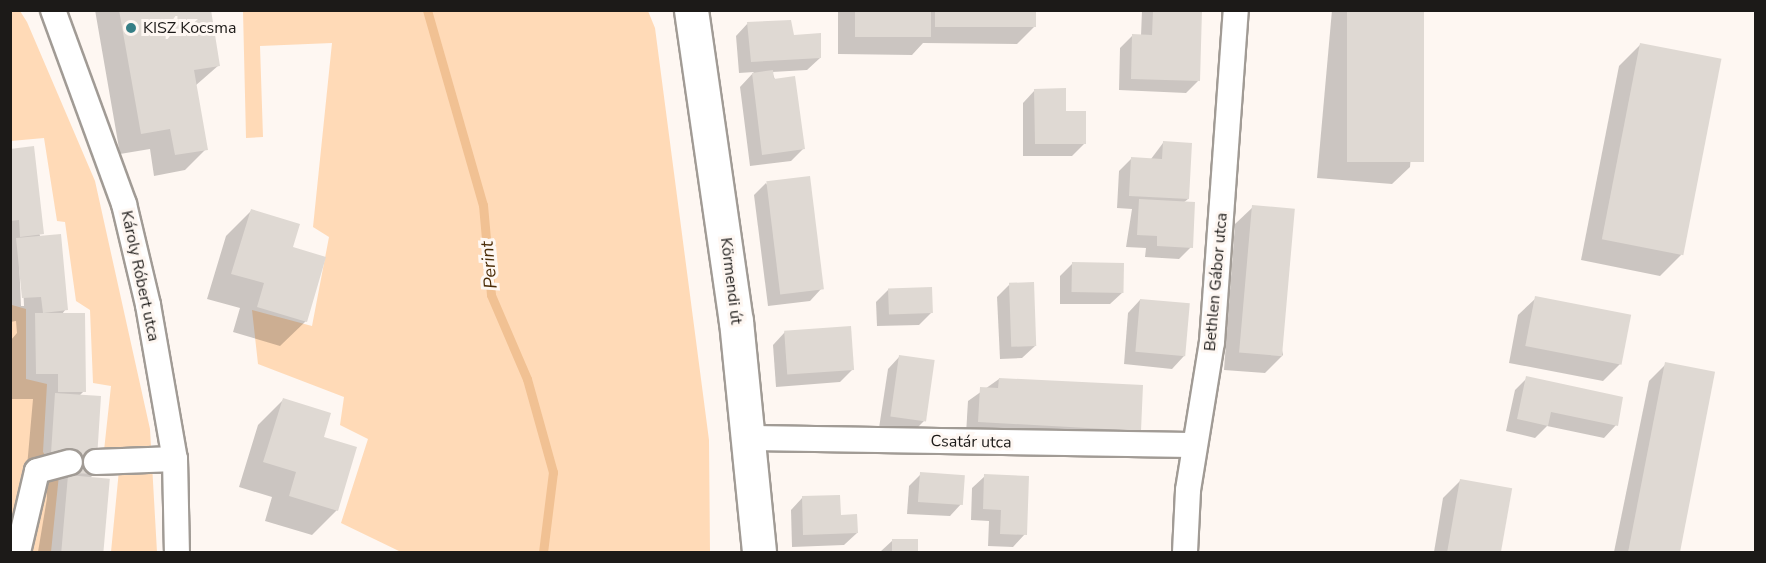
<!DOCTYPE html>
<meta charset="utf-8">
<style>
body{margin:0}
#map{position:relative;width:1766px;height:563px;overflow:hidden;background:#fef7f2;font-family:"Nunito Sans",sans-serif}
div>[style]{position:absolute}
.green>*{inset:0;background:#ffdab7}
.shadow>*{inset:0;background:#0003}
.stream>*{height:9px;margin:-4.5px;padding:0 4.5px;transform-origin:4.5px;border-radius:4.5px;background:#f1c193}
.building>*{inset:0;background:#dfd9d3;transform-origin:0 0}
.roads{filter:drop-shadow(2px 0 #a19b95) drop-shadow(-2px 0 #a19b95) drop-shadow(0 2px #a19b95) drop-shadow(0 -2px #a19b95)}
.street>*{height:24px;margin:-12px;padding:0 12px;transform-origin:12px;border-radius:12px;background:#fff}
.secondary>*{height:33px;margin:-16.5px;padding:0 16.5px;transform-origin:16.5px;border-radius:16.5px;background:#fff}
.dots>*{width:16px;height:16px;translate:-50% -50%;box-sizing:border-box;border:3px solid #fef7f2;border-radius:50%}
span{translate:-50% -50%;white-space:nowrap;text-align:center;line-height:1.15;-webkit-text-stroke:6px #fef7f2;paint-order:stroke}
.poi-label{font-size:16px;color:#1c1a18}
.left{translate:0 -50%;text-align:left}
.street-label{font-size:16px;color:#1c1a18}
.water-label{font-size:18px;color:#4b2c06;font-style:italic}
.frame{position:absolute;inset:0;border:12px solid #1c1a18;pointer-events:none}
</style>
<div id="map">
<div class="green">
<i style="clip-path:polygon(11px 11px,20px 11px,27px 22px,95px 181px,150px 429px,157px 552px,111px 552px,119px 470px,102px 469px,111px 386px,93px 383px,90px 310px,76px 301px,65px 222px,57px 221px,44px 138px,11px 141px)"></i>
<i style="clip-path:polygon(243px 11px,648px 11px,655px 28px,709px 440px,710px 552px,401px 552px,341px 523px,368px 439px,340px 425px,344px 397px,258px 364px,252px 310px,312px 326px,329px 237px,313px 227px,332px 43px,260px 46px,263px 137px,246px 138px)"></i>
<i style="clip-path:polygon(10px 277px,12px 305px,26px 309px,26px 379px,47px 384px,43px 452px,59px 475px,51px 552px,11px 552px)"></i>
</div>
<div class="shadow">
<i style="clip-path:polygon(95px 10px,209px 10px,219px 65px,195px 86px,206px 149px,185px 170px,154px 176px,150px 149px,120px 154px)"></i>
<i style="clip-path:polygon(838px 10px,1035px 10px,1035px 26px,1017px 44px,923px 43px,912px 55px,838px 54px)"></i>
<i style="clip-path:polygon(1142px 10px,1201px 10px,1198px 81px,1186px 93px,1119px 90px,1120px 48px,1133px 35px,1141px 36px)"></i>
<i style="clip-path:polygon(1332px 10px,1423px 10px,1410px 167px,1392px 184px,1317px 178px)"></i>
<i style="clip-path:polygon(748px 23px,792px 37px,820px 58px,807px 70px,772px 72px,803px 149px,791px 161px,750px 166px,740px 87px,754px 72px,739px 73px,736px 36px)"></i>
<i style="clip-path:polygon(1640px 45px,1681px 255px,1660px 276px,1581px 260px,1619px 66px)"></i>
<i style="clip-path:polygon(1035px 90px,1064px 113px,1084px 144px,1072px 156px,1023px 156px,1023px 103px)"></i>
<i style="clip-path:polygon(1163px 143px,1188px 199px,1183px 203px,1191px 247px,1179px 259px,1145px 257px,1146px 248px,1126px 247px,1132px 209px,1117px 208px,1119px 171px,1131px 159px,1151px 159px)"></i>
<i style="clip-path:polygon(evenodd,10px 151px,66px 309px,62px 314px,84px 391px,79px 396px,94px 474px,90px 478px,109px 480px,101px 552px,38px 552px,47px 498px,46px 479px,26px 478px,33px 399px,11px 399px,11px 340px,17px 333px,16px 321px,10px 322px,10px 151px,19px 260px,22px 260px,24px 306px,21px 306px,19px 260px)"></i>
<i style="clip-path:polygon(766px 183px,822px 288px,810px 301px,768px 306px,754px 195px)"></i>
<i style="clip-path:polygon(1253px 207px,1283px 355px,1265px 373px,1224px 370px,1235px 224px)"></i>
<i style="clip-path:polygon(251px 211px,291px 248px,306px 321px,280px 346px,233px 332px,240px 308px,207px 299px,226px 236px)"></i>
<i style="clip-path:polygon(1072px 264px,1123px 292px,1110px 304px,1060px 304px,1060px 276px)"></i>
<i style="clip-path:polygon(1010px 284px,1035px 346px,1022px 358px,1000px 359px,997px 297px)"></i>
<i style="clip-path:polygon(889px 289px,931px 313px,919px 325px,877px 326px,876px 302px)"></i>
<i style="clip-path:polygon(1536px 298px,1620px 364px,1603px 381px,1509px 363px,1518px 315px)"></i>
<i style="clip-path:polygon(1140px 300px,1184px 356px,1172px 369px,1124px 364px,1128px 313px)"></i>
<i style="clip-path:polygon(785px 332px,852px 370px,840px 382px,776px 387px,773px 345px)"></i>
<i style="clip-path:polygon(900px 356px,925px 420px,912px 433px,879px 428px,888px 369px)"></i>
<i style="clip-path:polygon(1666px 364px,1713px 373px,1678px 552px,1614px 552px,1649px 381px)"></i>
<i style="clip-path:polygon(1527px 378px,1616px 425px,1604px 438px,1547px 426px,1535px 438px,1506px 431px,1515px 390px)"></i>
<i style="clip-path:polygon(999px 379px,1139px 430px,1127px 442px,966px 434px,968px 401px)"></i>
<i style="clip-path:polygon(283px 400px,322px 438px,337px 510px,312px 535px,265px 521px,272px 497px,239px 487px,258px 425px)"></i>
<i style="clip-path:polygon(921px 474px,962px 503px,950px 516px,907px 514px,909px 486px)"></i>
<i style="clip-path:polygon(985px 476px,1025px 534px,1013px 547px,988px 546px,989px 521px,971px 520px,972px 488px)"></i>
<i style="clip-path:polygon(1461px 480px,1510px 489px,1499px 552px,1434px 552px,1443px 498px)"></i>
<i style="clip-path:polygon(803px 497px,839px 516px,857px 533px,844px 545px,792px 547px,791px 510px)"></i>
<i style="clip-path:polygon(893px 540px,916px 541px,916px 552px,880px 552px)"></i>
</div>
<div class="stream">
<i style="left:427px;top:10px;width:203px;rotate:74deg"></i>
<i style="left:483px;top:205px;width:90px;rotate:84.9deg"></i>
<i style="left:491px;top:295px;width:91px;rotate:66.8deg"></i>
<i style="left:527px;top:379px;width:97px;rotate:74.4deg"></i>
<i style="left:553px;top:472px;width:81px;rotate:97.1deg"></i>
</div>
<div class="building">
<i style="clip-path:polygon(119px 10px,211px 10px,220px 66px,194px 70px,208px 150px,175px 155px,170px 129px,141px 134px)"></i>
<i style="left:855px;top:10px;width:76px;height:27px"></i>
<i style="left:935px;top:10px;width:101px;height:17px"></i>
<i style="clip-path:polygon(1153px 10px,1202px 10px,1200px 81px,1131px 79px,1132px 34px,1152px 35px)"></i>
<i style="left:1347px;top:10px;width:77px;height:152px"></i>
<i style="clip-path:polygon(791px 20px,794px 35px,821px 33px,821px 58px,751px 62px,747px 22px)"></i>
<i style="left:1640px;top:43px;width:83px;height:200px;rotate:11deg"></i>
<i style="clip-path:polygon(773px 70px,774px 79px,795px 76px,805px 149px,762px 155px,752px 73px)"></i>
<i style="clip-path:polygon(1066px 88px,1066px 111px,1086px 111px,1086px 144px,1035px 144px,1034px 89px)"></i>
<i style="clip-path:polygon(1163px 141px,1192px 143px,1189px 199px,1129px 196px,1131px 157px,1162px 159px)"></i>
<i style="clip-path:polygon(34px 146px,44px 234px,20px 237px,19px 220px,10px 221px,10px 149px)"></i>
<i style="left:810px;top:176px;width:114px;height:44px;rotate:83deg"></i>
<i style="clip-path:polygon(1139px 199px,1195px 202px,1193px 248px,1157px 246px,1157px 236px,1137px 235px)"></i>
<i style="left:1252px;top:205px;width:43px;height:148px;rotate:5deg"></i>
<i style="clip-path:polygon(251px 209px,300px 224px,293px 247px,326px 257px,307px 322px,257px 307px,264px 283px,231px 274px)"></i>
<i style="clip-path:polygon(61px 234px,68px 310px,43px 313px,41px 297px,22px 298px,16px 238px)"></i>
<i style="left:1072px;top:262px;width:52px;height:30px;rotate:1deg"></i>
<i style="left:1034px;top:282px;width:64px;height:25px;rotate:88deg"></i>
<i style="left:932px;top:287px;width:26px;height:44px;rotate:88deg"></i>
<i style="left:1535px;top:296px;width:98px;height:51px;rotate:11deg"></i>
<i style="left:1140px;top:299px;width:50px;height:53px;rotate:5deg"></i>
<i style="clip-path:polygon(35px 313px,85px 313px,86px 392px,58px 392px,58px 374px,36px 374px)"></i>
<i style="left:851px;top:326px;width:44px;height:67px;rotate:86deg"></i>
<i style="left:899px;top:355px;width:36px;height:62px;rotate:8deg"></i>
<i style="left:1665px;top:362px;width:51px;height:194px;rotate:11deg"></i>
<i style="clip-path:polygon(1526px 376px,1623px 397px,1618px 426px,1551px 412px,1548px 426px,1517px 419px)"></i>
<i style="clip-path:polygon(999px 378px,1143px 385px,1141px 431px,978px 422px,980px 387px,998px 388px)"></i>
<i style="clip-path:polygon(55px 393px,101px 396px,96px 474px,69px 473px,70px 454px,51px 453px)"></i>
<i style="clip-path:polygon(283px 398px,331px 413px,324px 437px,357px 447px,338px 511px,289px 496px,296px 472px,263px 462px)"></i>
<i style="left:920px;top:472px;width:45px;height:30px;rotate:4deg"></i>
<i style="clip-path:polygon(984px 474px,1029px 476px,1027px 535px,1000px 534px,1001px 510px,983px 509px)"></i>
<i style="left:68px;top:475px;width:42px;height:77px;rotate:5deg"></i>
<i style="left:1460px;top:479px;width:53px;height:74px;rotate:10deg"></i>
<i style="clip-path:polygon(840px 495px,841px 515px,857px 514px,858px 533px,803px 535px,802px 496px)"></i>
<i style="left:892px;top:539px;width:26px;height:13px"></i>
</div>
<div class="roads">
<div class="street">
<i style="left:53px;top:10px;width:207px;rotate:69.9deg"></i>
<i style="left:124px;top:204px;width:104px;rotate:76.6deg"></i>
<i style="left:148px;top:305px;width:156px;rotate:80.1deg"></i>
<i style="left:175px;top:459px;width:93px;rotate:88.8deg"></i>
<i style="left:749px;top:438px;width:445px;rotate:0.9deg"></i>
<i style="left:96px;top:462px;width:79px;rotate:-2.2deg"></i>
<i style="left:18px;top:552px;width:83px;rotate:-76.8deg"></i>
<i style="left:37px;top:471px;width:34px;rotate:-15deg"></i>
<i style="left:1185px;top:552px;width:62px;rotate:-87.2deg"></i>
<i style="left:1188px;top:490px;width:150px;rotate:-80.8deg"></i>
<i style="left:1212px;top:342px;width:333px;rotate:-85.9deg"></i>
</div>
<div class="secondary">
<i style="left:691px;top:10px;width:314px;rotate:81.8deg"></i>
<i style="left:736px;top:321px;width:232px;rotate:84.3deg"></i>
</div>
</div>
<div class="dots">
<i style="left:131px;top:28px;background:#367f86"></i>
</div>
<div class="poi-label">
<span class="left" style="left:143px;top:28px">KISZ Kocsma</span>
</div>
<div class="street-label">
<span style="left:140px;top:276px;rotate:78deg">Károly Róbert utca</span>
<span style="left:731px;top:281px;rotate:83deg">Körmendi út</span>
<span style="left:1216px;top:282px;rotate:-85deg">Bethlen Gábor utca</span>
<span style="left:971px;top:442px;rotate:1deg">Csatár utca</span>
</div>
<div class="water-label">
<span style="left:489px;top:265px;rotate:-95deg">Perint</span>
</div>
<div class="frame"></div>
</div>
